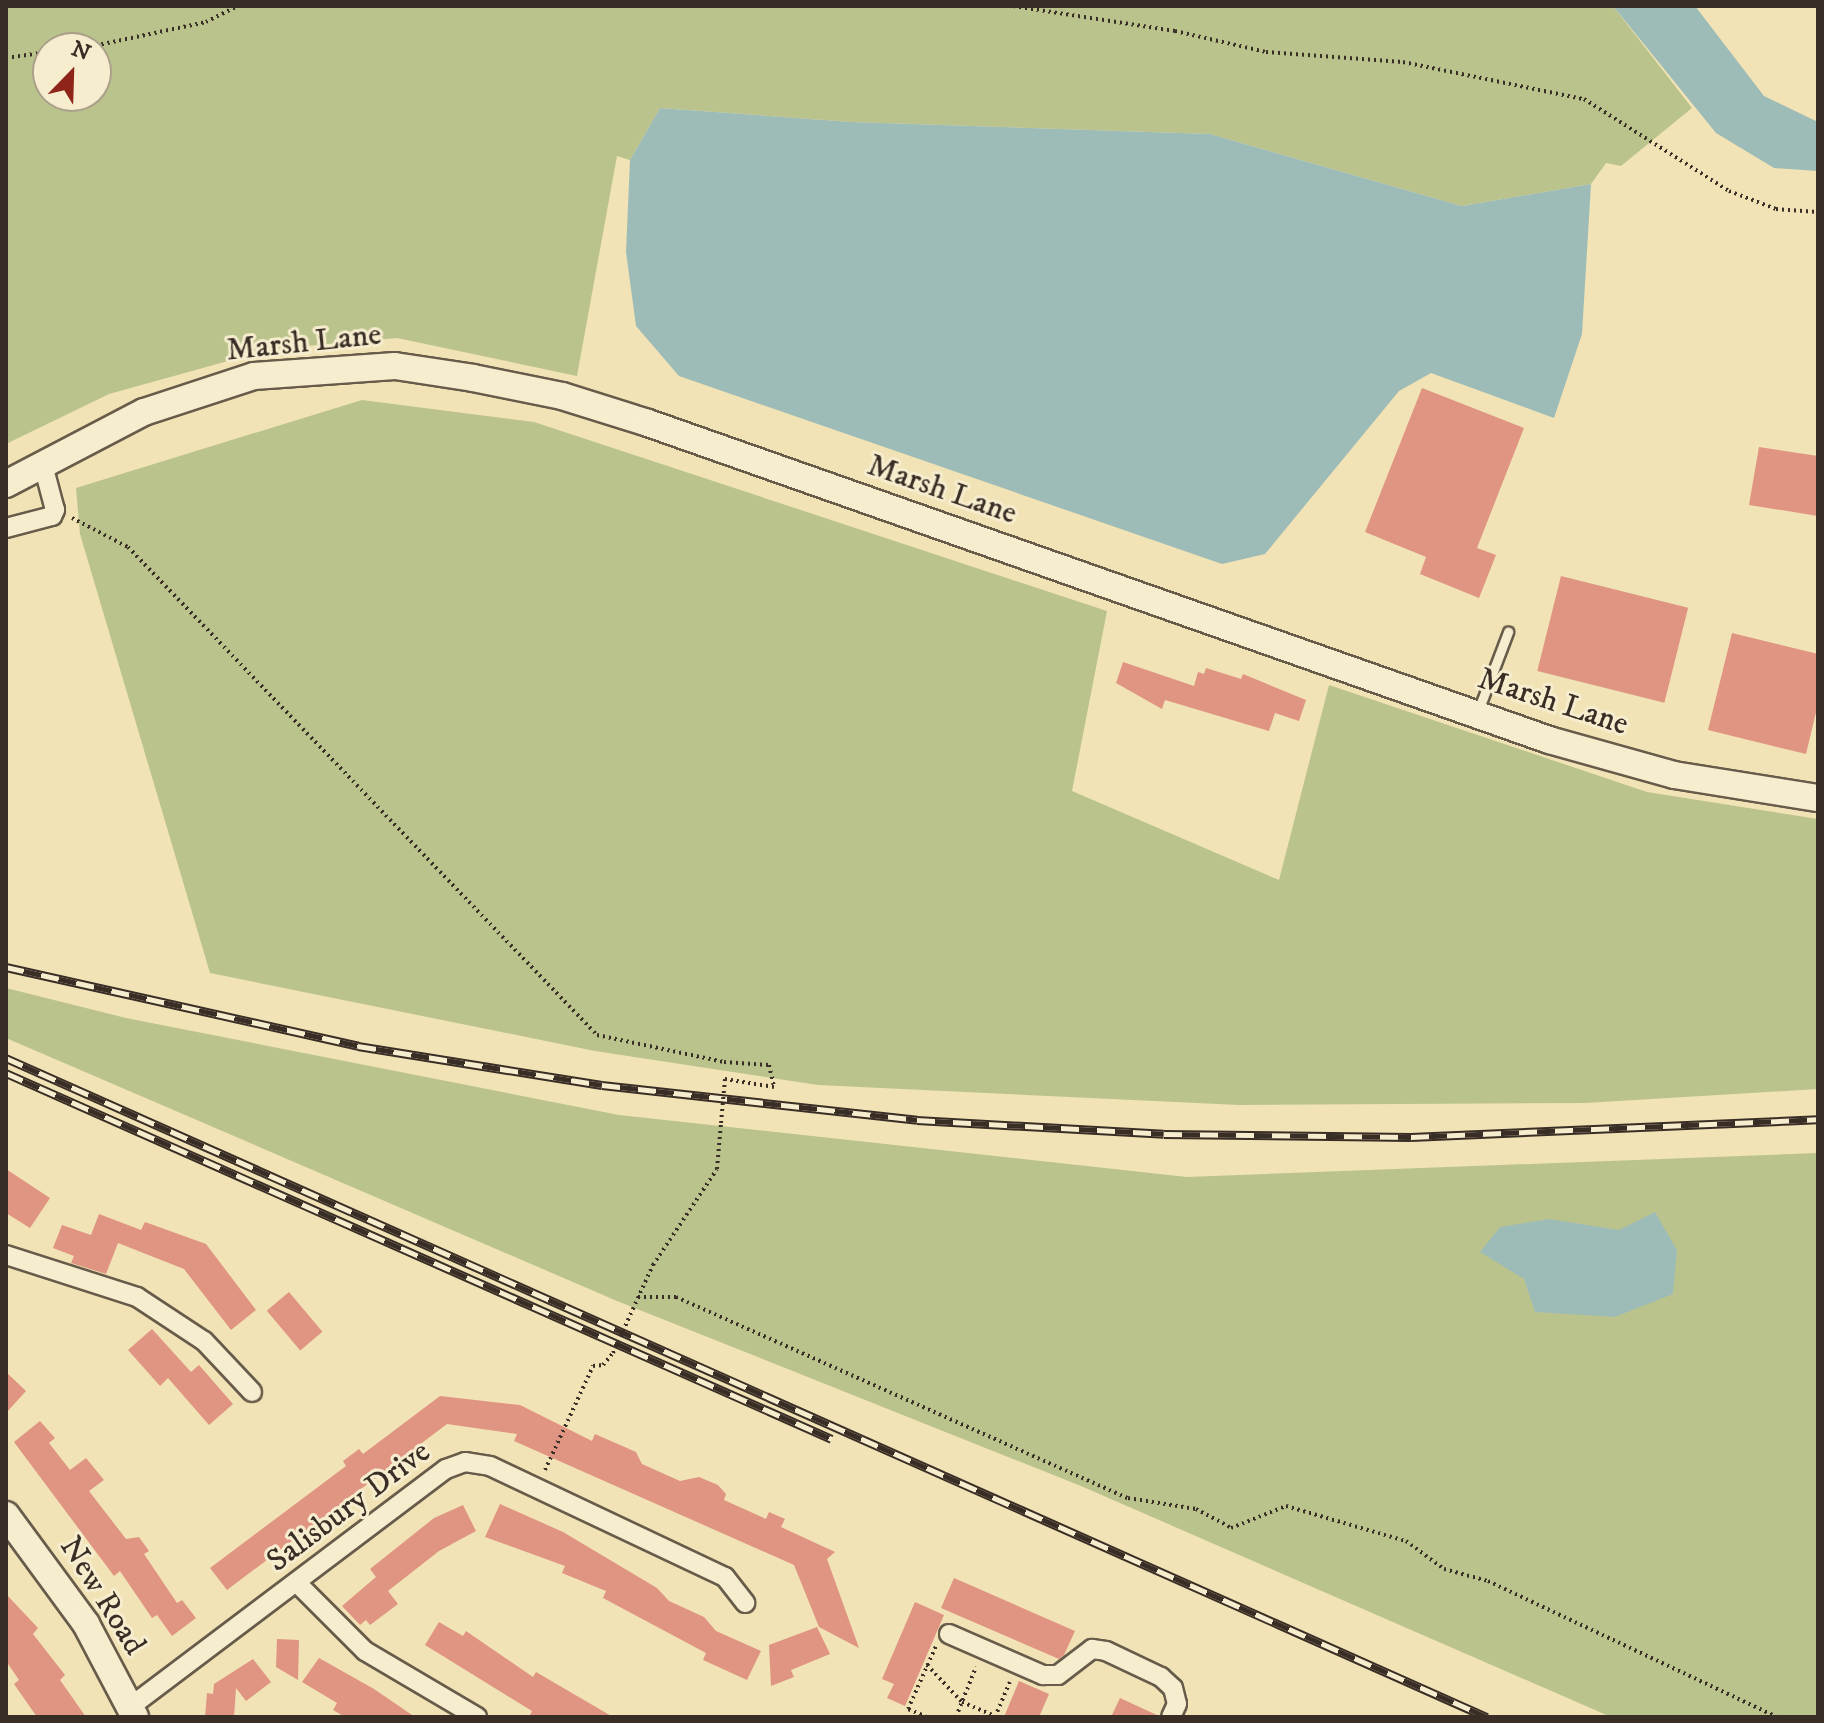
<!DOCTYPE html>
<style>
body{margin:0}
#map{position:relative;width:1824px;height:1723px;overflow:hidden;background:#f1e3b5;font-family:"IM FELL DW Pica",serif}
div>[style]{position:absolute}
.green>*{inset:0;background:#bbc38d}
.water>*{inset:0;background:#9ebcb7}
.building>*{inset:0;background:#e09482;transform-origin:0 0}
.path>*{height:4px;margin-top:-2px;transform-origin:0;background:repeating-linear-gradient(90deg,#392e26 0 2px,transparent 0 6px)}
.roads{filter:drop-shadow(2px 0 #675b4a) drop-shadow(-2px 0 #675b4a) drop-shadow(0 2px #675b4a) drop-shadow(0 -2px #675b4a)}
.service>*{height:9px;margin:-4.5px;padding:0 4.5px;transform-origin:4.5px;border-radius:4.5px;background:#f6edcf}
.minor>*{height:18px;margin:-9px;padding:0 9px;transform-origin:9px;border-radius:9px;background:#f6edcf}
.secondary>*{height:26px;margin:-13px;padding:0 13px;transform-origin:13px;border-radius:13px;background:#f6edcf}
.rail>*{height:9px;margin-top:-4.5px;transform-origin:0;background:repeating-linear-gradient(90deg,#f6edcf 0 18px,#392e26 0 36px);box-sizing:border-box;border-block:2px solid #392e26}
.path-bridge>*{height:4px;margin-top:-2px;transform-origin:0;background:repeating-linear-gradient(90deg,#392e26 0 2px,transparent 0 6px)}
span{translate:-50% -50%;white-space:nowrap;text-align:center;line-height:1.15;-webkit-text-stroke:6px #f6edcf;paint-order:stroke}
.street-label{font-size:32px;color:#392e26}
.frame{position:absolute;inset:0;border:8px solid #392e26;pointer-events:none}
.north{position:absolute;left:32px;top:32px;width:80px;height:80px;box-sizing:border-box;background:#f6edcf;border:2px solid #aaa18b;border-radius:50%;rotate:23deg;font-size:22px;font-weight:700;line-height:32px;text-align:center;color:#392e26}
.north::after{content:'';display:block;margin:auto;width:28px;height:36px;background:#8f2418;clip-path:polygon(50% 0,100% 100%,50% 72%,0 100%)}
</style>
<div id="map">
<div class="green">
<i style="clip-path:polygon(evenodd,6px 6px,1613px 6px,1692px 108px,1621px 166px,1606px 163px,1591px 184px,1462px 206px,1210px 134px,852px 122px,660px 108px,630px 160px,617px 156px,577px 376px,397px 338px,271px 349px,109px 394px,6px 444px,6px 6px,48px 48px,96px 48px,96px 96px,48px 96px,48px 48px)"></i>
<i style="clip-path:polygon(362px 400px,534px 422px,1107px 611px,1072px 791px,1279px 880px,1329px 685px,1647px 792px,1818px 819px,1818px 1089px,1585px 1103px,1239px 1105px,818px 1085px,595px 1051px,210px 973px,80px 534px,76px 488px)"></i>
<i style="clip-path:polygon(6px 988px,126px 1018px,619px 1115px,1187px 1177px,1818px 1153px,1818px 1717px,1611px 1717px,1081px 1486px,617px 1301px,6px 1038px)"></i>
</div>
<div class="water">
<i style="clip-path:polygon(1613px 6px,1695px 6px,1764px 96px,1818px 122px,1818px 171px,1774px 168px,1716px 133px)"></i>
<i style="clip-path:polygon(660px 108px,852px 122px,1210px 134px,1462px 206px,1591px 184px,1582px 334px,1554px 418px,1431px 373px,1399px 391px,1265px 554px,1222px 564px,679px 376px,636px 326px,626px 252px,630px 160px)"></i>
<i style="clip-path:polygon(1655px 1212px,1677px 1250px,1673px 1294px,1615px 1317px,1535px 1312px,1524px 1279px,1480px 1252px,1500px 1227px,1549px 1219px,1619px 1230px)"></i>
</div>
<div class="building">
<i style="clip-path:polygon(1422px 388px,1524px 428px,1477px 548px,1496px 555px,1479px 598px,1420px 574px,1426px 557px,1365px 532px)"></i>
<i style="clip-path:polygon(1759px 447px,1818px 456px,1818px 516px,1749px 505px)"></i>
<i style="left:1561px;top:576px;width:131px;height:98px;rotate:14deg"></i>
<i style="clip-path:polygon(1732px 633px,1818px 654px,1818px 704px,1806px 754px,1708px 730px)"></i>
<i style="clip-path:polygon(1123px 662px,1194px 686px,1198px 672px,1204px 674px,1206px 668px,1241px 679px,1243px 674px,1306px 700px,1299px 721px,1275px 713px,1269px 731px,1165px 700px,1162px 709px,1116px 683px)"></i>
<i style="clip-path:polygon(6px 1169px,50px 1198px,30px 1228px,6px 1213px)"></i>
<i style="clip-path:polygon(99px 1214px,141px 1230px,145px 1222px,206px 1244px,256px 1310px,231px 1330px,184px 1269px,118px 1243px,106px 1274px,71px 1263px,74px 1256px,53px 1248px,62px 1225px,91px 1235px)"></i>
<i style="left:289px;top:1292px;width:52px;height:29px;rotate:50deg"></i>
<i style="clip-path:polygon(152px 1329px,191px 1372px,199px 1365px,233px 1404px,209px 1425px,168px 1378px,160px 1386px,128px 1350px)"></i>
<i style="clip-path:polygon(6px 1372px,26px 1391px,6px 1413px)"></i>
<i style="clip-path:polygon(440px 1396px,520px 1405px,592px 1441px,595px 1434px,636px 1452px,642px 1464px,680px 1481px,699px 1477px,718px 1485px,726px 1494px,724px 1500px,766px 1519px,769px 1512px,785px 1519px,781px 1527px,835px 1552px,827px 1559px,859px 1648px,819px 1627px,794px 1565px,514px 1441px,517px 1434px,447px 1424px,227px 1590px,210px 1568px,346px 1466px,343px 1461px,359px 1449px,363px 1454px)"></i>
<i style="clip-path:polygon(40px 1421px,55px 1438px,49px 1443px,70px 1470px,86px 1458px,104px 1480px,89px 1491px,126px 1539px,139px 1537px,149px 1551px,144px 1554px,177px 1603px,182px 1600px,196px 1618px,172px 1636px,157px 1615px,152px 1618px,120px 1571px,114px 1576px,14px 1442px)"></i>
<i style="clip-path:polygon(500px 1504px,563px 1532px,657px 1588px,669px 1601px,704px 1617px,716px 1631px,761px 1651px,747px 1680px,703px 1660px,706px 1653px,603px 1598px,606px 1591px,562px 1573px,565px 1566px,485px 1537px)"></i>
<i style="clip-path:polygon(463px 1505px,476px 1531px,439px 1551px,388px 1591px,398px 1604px,370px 1625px,366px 1620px,360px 1625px,342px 1606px,376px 1577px,370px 1569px,434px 1518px)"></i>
<i style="clip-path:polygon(954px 1578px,1075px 1631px,1064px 1655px,1059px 1659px,941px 1608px)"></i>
<i style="clip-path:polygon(6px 1594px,38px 1628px,33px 1634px,65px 1675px,60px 1680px,86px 1717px,37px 1717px,14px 1684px,19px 1680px,6px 1661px)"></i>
<i style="clip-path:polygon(915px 1602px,944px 1615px,905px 1706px,887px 1698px,894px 1684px,882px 1679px)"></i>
<i style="clip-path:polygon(439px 1622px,463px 1636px,466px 1631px,533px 1677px,536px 1672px,613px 1717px,529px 1717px,532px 1711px,425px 1645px)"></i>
<i style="clip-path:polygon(817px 1627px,830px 1654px,791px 1670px,794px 1677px,771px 1686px,769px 1645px)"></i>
<i style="clip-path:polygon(277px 1639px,299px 1640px,298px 1680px,276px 1667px)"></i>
<i style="clip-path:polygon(319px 1658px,374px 1689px,415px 1717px,345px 1717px,333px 1710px,337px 1703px,302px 1682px)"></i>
<i style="clip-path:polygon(253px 1659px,271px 1682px,246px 1701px,236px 1688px,234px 1717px,205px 1717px,207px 1693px,213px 1694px,214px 1684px)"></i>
<i style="clip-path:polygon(1019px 1681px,1049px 1694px,1039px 1717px,1004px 1717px)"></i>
<i style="clip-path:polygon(1120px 1698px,1159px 1716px,1159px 1717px,1111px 1717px)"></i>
</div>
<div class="path">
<i style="left:1013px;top:6px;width:164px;rotate:8.8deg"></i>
<i style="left:1175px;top:31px;width:93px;rotate:13deg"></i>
<i style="left:1266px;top:52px;width:137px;rotate:4.2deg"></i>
<i style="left:1403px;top:62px;width:185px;rotate:11.6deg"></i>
<i style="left:1584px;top:99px;width:172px;rotate:32.4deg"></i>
<i style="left:1729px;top:191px;width:50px;rotate:21deg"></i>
<i style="left:1776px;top:209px;width:42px;rotate:4.1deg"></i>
<i style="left:84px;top:48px;width:125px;rotate:-12deg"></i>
<i style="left:206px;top:22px;width:35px;rotate:-27deg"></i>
<i style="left:6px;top:58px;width:42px;rotate:-8.1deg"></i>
<i style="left:72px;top:518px;width:63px;rotate:27.4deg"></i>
<i style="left:128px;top:547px;width:677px;rotate:46.14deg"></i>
<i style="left:597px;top:1035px;width:130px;rotate:12deg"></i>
<i style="left:724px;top:1062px;width:45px;rotate:3.8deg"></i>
<i style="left:769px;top:1065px;width:23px;rotate:77deg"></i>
<i style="left:774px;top:1087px;width:50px;rotate:-170.7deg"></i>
<i style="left:638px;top:1297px;width:38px"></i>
<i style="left:676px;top:1297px;width:495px;rotate:24deg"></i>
<i style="left:1128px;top:1498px;width:69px;rotate:9.2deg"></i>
<i style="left:1196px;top:1509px;width:40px;rotate:28deg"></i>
<i style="left:1231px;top:1528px;width:59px;rotate:-21.8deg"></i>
<i style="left:1286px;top:1506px;width:125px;rotate:16.3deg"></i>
<i style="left:1406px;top:1541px;width:47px;rotate:36.4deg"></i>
<i style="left:1444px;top:1569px;width:46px;rotate:15.3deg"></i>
<i style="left:1488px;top:1581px;width:319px;rotate:25.2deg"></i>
<i style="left:545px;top:1470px;width:115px;rotate:-65.2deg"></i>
<i style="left:593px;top:1366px;width:10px;rotate:-6deg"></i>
<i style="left:603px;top:1365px;width:16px;rotate:-50deg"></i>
<i style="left:613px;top:1353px;width:97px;rotate:-65.6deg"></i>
<i style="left:653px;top:1265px;width:115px;rotate:-56.3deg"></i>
<i style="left:717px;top:1169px;width:46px;rotate:-85deg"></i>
<i style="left:927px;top:1665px;width:51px;rotate:46.6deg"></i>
<i style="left:962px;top:1702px;width:36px;rotate:23deg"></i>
<i style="left:927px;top:1717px;width:21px;rotate:-157deg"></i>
<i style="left:908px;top:1709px;width:69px;rotate:-66deg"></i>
<i style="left:956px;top:1717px;width:54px;rotate:-68.2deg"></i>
<i style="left:995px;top:1717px;width:38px;rotate:-67deg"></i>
</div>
<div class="roads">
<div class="service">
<i style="left:1478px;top:711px;width:85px;rotate:-69.2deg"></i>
</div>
<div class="minor">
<i style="left:6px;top:528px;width:48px;rotate:-14.6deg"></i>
<i style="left:52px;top:516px;width:7px;rotate:-63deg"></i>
<i style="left:55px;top:510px;width:47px;rotate:-104.9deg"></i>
<i style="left:6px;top:1255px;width:138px;rotate:17.8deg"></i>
<i style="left:137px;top:1297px;width:80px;rotate:33.3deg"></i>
<i style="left:204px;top:1341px;width:70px;rotate:46.7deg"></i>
<i style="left:297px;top:1583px;width:96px;rotate:45deg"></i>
<i style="left:365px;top:1651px;width:130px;rotate:30.5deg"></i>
<i style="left:949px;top:1634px;width:103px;rotate:23.6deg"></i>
<i style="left:1043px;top:1675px;width:15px"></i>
<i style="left:1058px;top:1675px;width:43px;rotate:-37.4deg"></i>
<i style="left:1092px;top:1649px;width:14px;rotate:8deg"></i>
<i style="left:1106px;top:1651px;width:61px;rotate:25.3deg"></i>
<i style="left:1161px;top:1677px;width:16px;rotate:43deg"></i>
<i style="left:1173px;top:1688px;width:16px;rotate:76deg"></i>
<i style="left:1177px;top:1704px;width:14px;rotate:115deg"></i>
<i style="left:130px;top:1707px;width:396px;rotate:-37deg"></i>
<i style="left:446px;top:1469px;width:20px;rotate:-20deg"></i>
<i style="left:465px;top:1462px;width:25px;rotate:9deg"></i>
<i style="left:490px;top:1466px;width:260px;rotate:25.3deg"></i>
<i style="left:725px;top:1577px;width:33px;rotate:52deg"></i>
</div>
<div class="secondary">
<i style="left:6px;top:484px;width:156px;rotate:-27.6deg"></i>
<i style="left:144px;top:412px;width:116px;rotate:-18.1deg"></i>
<i style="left:254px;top:376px;width:141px;rotate:-4.1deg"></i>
<i style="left:395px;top:366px;width:79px;rotate:8.7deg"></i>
<i style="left:473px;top:378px;width:91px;rotate:11.4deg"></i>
<i style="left:562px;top:396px;width:90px;rotate:17.4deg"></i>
<i style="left:648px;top:423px;width:955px;rotate:19.38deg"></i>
<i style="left:1549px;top:740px;width:130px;rotate:15.6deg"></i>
<i style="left:1674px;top:775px;width:146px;rotate:9.1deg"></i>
<i style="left:6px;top:1515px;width:135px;rotate:53.7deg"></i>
<i style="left:86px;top:1624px;width:105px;rotate:62.2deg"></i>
</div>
</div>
<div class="rail">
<i style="left:6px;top:967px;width:361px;rotate:12.6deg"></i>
<i style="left:358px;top:1046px;width:247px;rotate:9.1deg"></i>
<i style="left:602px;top:1085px;width:317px;rotate:6.3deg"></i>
<i style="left:917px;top:1120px;width:247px;rotate:3.2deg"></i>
<i style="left:1164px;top:1134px;width:247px;rotate:0.7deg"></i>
<i style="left:1411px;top:1137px;width:407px;rotate:-2.5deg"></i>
<i style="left:6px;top:1058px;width:1621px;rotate:23.99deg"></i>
<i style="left:6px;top:1073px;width:903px;rotate:23.9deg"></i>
</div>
<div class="path-bridge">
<i style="left:721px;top:1123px;width:44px;rotate:-84.8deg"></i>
</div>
<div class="street-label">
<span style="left:304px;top:343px;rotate:-6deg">Marsh Lane</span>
<span style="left:942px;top:490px;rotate:19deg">Marsh Lane</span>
<span style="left:1553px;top:702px;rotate:18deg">Marsh Lane</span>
<span style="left:349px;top:1507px;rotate:-37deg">Salisbury Drive</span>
<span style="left:102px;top:1596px;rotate:58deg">New Road</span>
</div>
<div class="frame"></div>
<div class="north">N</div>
</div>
